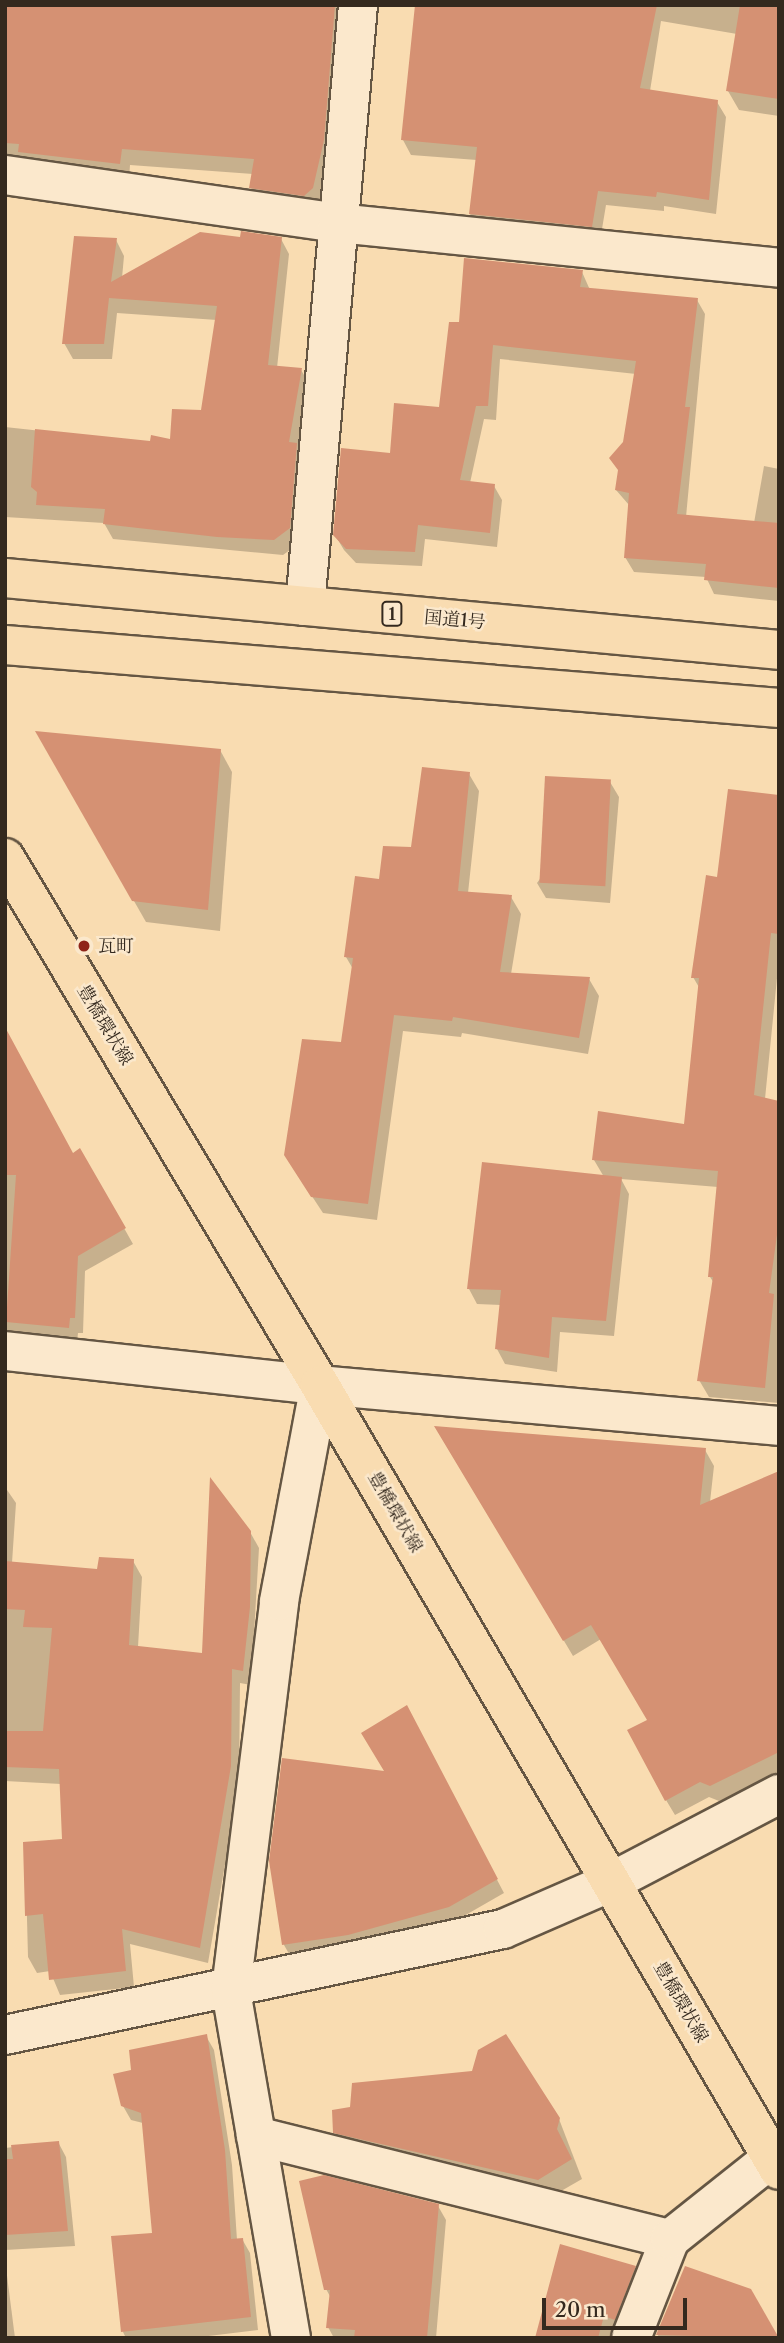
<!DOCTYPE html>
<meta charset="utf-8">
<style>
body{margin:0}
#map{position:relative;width:784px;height:2343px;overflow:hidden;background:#f9dcb1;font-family:"Libre Caslon Text","Noto Serif JP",serif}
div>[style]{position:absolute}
.shadow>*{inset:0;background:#0003}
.building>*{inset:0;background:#d59173;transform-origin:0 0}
.roads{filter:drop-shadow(2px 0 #655643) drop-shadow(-2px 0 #655643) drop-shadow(0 2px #655643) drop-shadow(0 -2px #655643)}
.minor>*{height:38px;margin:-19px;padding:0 19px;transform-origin:19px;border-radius:19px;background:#fbe8cc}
.major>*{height:38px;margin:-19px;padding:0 19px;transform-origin:19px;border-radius:19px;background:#f9dcb1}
.highway>*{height:38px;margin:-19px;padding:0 19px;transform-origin:19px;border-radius:19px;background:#f9dcb1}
.dots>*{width:19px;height:19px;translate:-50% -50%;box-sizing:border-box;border:4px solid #fbe8cc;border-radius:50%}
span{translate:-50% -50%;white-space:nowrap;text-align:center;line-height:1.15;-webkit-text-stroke:5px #fbe8cc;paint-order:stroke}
.shield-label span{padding:2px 5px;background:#fbe8cc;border:2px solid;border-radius:5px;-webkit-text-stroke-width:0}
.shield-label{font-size:16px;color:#34291e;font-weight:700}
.street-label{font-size:18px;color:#34291e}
.poi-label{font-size:18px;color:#34291e}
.left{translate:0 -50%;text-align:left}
.frame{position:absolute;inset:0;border:7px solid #34291e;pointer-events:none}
.scale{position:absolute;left:542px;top:2298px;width:145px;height:32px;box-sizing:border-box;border:4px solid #34291e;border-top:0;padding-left:9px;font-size:21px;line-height:24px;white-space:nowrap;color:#34291e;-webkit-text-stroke:5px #fbe8cc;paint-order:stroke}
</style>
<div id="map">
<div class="shadow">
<i style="clip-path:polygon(5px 5px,347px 5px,321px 205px,260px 204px,251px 188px,253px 174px,130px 165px,129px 179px,5px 158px)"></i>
<i style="clip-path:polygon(642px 5px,779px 5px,779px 116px,739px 110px,728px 91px,737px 34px,661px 21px,650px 91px,717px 102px,726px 117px,716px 214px,664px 206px,664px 211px,606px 205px,600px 241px,479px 229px,470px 214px,477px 160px,411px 155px,403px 140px)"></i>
<i style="clip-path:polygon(242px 239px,281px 239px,289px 254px,277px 368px,301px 370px,310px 385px,298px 448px,305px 460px,298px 544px,283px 555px,113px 539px,104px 523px,5px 517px,5px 427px,152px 443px,171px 441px,203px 412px,217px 320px,117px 313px,112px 359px,73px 359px,64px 343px,116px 240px,124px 256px,122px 278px)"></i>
<i style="clip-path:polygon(582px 272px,590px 290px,697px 300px,705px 314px,686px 517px,754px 523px,764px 466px,779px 469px,779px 601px,714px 594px,706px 577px,634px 572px,625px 557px,629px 505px,616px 490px,636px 374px,500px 359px,496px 420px,484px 419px,470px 483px,494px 486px,502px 500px,497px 547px,425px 539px,422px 566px,356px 563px,344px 550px,335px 535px,391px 455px,441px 409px,461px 323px)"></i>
<i style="clip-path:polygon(38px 733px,220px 750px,232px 772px,220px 931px,146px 922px)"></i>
<i style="clip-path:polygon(469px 774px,479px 791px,468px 893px,511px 897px,521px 914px,511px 974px,589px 979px,599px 996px,588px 1054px,462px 1033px,461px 1037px,403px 1031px,377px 1220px,323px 1213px,296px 1172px,342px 1044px,353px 969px,346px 957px,381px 881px,412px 849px)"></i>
<i style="clip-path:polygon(610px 782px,619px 797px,610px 903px,546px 898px,537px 883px)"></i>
<i style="clip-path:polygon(779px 797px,779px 958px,765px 1099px,779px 1190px,779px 1403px,709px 1397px,699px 1380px,714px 1283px,710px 1277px,718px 1187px,621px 1179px,629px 1194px,614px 1336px,560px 1332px,557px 1372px,505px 1364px,497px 1349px,501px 1305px,477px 1304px,469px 1289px,604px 1177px,594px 1160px,686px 1126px,700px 989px,693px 977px,719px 879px)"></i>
<i style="clip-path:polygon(5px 1032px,72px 1155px,80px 1150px,133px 1244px,85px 1271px,83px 1333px,78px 1333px,77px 1342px,5px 1335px)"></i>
<i style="clip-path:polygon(437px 1428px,705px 1450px,714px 1466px,710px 1502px,779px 1473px,779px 1773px,719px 1801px,709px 1797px,675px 1815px,666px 1800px,649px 1720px,601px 1639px,573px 1656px)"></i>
<i style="clip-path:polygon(5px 1487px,16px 1503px,12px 1563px,98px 1571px,133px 1561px,142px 1577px,138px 1647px,204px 1654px,250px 1532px,259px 1548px,251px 1685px,240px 1683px,239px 1783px,208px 1963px,130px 1944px,134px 1987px,60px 1995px,50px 1971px,37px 1973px,28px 1957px,25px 1844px,63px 1840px,61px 1784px,5px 1781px)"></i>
<i style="clip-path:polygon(406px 1707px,504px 1893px,457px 1920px,292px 1959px,284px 1945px,271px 1861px,387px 1773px)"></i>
<i style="clip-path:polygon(206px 2036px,214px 2050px,232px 2165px,237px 2240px,242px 2239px,250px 2253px,258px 2330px,192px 2338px,126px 2338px,123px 2332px,154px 2235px,143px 2123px,131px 2120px,123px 2106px,133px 2072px)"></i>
<i style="clip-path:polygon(473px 2073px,559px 2119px,582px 2179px,549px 2198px,346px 2151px,335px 2132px,351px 2109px)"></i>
<i style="clip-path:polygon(58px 2142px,66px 2157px,75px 2246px,5px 2250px,5px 2148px)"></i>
<i style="clip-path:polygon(438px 2206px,446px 2220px,436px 2338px,334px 2338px,328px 2327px,331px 2298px,326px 2289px)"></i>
<i style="clip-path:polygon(5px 2260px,15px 2338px,5px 2338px)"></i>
<i style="clip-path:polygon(635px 2267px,643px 2281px,621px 2338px,537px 2338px)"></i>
<i style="clip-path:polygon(686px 2268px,777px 2338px,657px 2338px)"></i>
</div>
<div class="building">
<i style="clip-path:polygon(5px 5px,335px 5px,324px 140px,313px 188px,304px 196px,249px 188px,254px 159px,122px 149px,120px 164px,18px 152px,19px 144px,5px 143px)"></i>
<i style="clip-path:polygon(415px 5px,657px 5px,640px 88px,718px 100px,709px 200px,657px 192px,656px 197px,598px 191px,592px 227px,469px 214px,477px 147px,401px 140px)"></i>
<i style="clip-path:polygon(740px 5px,779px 5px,779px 99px,726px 91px)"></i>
<i style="clip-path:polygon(241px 231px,282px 237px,268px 365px,302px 368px,289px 442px,297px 443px,290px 528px,274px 540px,217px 537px,103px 524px,105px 509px,36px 505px,37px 492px,31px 487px,35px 429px,150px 441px,151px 435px,170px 439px,172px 409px,201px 410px,217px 306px,109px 298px,104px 344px,62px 344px,74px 236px,117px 238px,111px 282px,200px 232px,240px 237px)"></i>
<i style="clip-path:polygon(464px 258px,583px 270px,580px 287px,698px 298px,685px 407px,690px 407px,677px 514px,779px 523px,779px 588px,704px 580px,706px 564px,624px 558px,629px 493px,615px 490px,618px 470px,609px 458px,623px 442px,636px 361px,493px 345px,488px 406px,476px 406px,460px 480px,495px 484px,490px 533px,418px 525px,415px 552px,346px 549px,333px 535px,341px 448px,390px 453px,394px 403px,439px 407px,449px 322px,459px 322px)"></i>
<i style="clip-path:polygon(35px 731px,221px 749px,208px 910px,132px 901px)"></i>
<i style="clip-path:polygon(422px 767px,470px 772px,458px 891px,512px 895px,500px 972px,590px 977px,579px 1038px,453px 1017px,452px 1021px,394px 1015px,368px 1204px,311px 1197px,284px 1155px,302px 1039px,341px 1042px,353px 958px,344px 957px,355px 876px,379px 879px,383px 846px,411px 847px)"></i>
<i style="left:545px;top:776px;width:66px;height:107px;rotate:3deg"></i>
<i style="clip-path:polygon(728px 789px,779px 795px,779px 934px,771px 933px,754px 1095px,779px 1101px,779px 1220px,769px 1293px,774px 1294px,765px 1388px,697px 1381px,713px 1277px,708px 1277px,718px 1171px,592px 1160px,598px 1111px,684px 1124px,699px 978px,691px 978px,706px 875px,717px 877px)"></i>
<i style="clip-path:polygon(5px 1027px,73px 1153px,80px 1148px,126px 1228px,78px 1256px,75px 1318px,70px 1318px,69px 1328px,6px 1322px,16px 1175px,5px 1175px)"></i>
<i style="clip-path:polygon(482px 1162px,622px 1177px,606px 1321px,552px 1317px,549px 1358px,495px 1349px,501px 1290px,467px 1289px)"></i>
<i style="clip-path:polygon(434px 1426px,706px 1448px,700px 1505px,779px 1471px,779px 1752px,710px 1786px,700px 1782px,665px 1801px,627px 1730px,647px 1720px,591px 1625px,563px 1641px)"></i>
<i style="clip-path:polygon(210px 1477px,251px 1531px,250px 1607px,243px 1671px,232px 1669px,231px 1766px,200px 1948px,122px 1929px,126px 1971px,49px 1980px,43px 1914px,25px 1916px,23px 1842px,62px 1839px,59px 1769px,5px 1767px,5px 1731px,43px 1731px,52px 1628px,23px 1627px,25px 1610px,5px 1609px,5px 1561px,97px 1569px,99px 1557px,134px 1559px,129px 1645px,202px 1653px)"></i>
<i style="clip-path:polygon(407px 1705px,498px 1879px,449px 1907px,348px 1935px,282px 1945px,269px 1861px,282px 1758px,384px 1771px,361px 1733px)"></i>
<i style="clip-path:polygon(207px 2034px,225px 2150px,231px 2239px,243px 2238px,251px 2317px,121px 2332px,111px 2236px,152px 2233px,141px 2113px,121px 2106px,113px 2074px,131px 2070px,129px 2050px)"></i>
<i style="clip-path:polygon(506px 2034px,560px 2118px,557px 2129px,572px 2159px,538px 2180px,333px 2133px,332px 2110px,350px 2107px,352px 2083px,472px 2071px,478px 2050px)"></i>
<i style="clip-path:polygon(59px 2141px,68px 2231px,5px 2235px,5px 2159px,13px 2159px,11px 2145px)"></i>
<i style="clip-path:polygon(324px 2175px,439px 2204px,427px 2338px,354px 2338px,355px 2330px,326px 2328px,330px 2290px,324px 2290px,299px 2181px)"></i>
<i style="clip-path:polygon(560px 2244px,636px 2266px,615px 2320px,604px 2316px,598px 2338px,535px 2338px)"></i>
<i style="clip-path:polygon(685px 2266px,751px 2289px,779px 2338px,656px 2335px)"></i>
</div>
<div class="roads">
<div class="minor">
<i style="left:5px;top:175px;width:336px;rotate:8.2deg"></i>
<i style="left:338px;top:223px;width:443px;rotate:5.8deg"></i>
<i style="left:305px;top:606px;width:603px;rotate:-84.96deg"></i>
<i style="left:5px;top:1351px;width:317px;rotate:6.2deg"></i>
<i style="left:320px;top:1385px;width:461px;rotate:5.1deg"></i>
<i style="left:5px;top:2035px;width:509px;rotate:-12.02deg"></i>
<i style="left:503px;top:1929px;width:118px;rotate:-23.5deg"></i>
<i style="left:611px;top:1882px;width:190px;rotate:-27.6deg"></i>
<i style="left:256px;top:2136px;width:427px;rotate:14deg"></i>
<i style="left:670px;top:2239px;width:106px;rotate:111.5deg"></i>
<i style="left:670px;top:2239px;width:130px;rotate:-38.5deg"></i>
<i style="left:291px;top:2338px;width:354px;rotate:-99.8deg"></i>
<i style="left:231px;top:1989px;width:391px;rotate:-82.9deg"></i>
<i style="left:279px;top:1601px;width:220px;rotate:-79.3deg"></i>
</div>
<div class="major">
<i style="left:5px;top:858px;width:614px;rotate:59.13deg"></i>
<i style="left:320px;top:1385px;width:909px;rotate:59.68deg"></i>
</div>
<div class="highway">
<i style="left:5px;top:578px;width:777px;rotate:5.31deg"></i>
<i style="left:5px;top:645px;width:777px;rotate:4.65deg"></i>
</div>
</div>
<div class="dots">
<i style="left:84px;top:946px;background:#8f2418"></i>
</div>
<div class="shield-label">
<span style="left:392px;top:614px">1</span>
</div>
<div class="street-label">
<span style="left:455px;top:620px;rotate:5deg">国道1号</span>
<span style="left:105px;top:1025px;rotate:59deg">豊橋環状線</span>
<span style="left:395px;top:1512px;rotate:60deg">豊橋環状線</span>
<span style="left:681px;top:2002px;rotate:60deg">豊橋環状線</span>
</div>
<div class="poi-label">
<span class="left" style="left:98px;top:946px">瓦町</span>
</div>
<div class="frame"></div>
<div class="scale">20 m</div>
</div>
